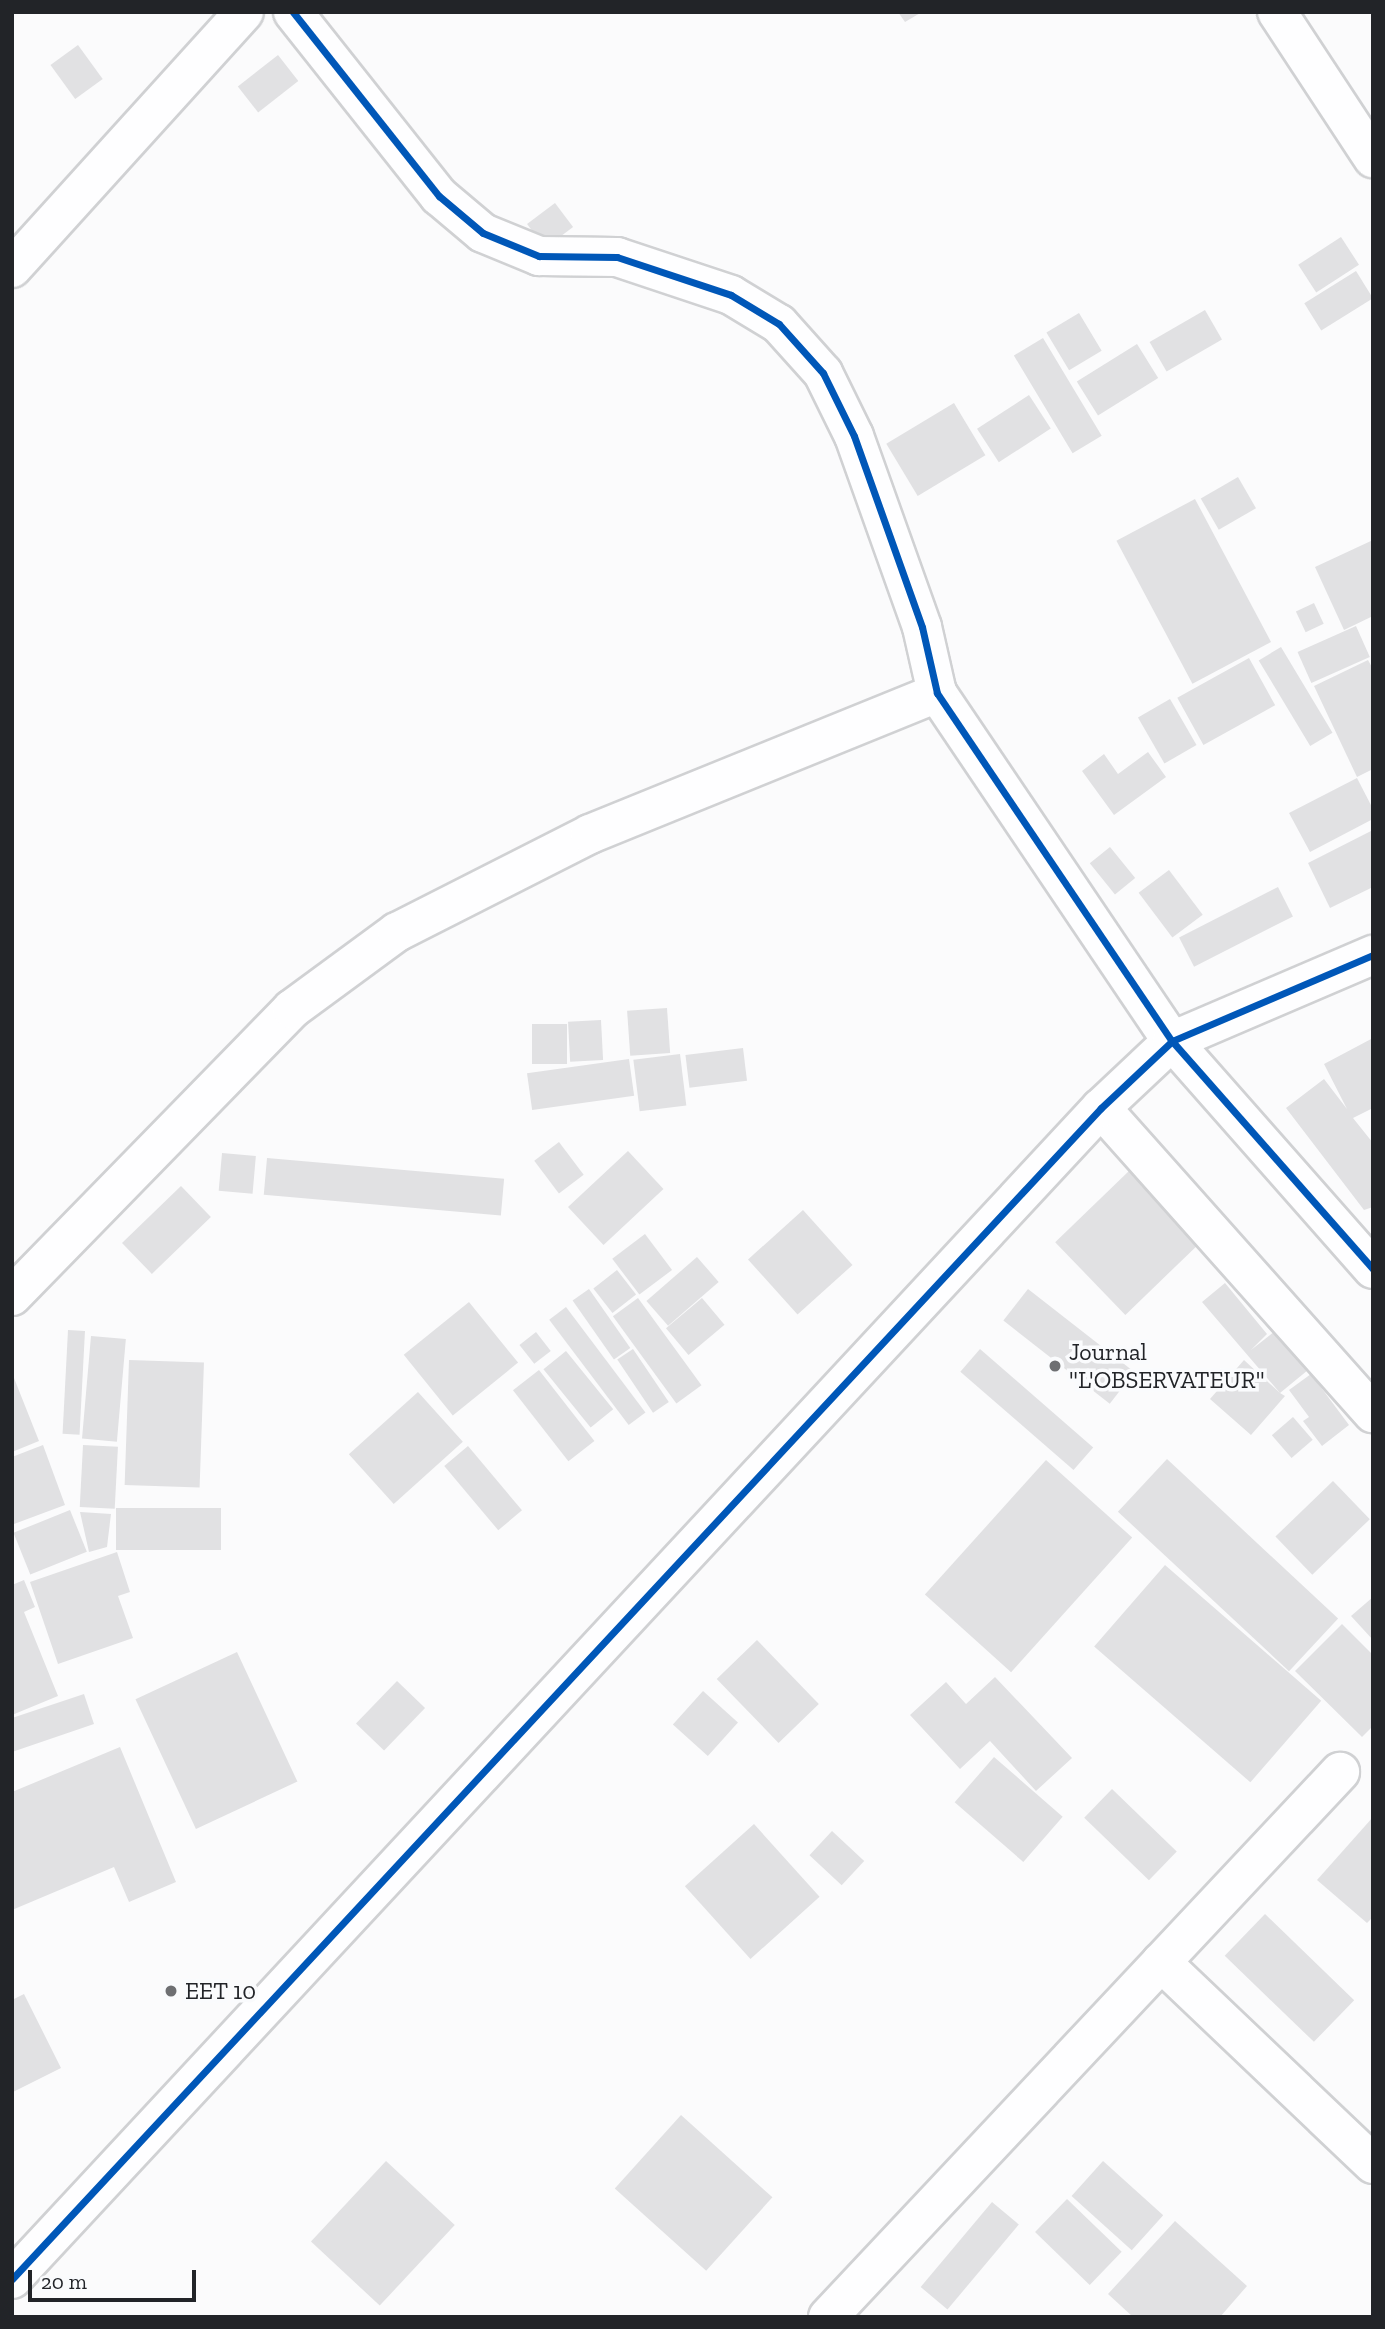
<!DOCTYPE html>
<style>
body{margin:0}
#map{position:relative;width:1385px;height:2329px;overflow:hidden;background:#fbfbfc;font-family:"Zilla Slab",serif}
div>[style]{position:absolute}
.building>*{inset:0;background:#e1e1e3;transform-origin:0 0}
.roads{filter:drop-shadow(2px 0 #d0d1d3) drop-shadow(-2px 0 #d0d1d3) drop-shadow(0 2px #d0d1d3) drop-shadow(0 -2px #d0d1d3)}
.minor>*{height:38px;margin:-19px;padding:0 19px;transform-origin:19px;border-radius:19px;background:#fefeff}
.cycleway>*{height:7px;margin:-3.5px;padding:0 3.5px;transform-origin:3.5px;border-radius:3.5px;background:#0057b8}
.dots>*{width:19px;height:19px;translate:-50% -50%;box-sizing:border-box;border:4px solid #fafbfd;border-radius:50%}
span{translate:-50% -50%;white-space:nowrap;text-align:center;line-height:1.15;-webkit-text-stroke:7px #fafbfd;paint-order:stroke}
.poi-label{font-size:24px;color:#222428}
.left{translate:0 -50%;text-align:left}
.frame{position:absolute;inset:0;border:14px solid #222428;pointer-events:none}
.scale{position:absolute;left:28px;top:2270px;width:168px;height:32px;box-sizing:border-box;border:4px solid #222428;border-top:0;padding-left:9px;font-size:21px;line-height:24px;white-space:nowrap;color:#222428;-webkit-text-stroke:5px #fafbfd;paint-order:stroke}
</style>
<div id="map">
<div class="building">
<i style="clip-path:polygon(898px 12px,922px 12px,905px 22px)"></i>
<i style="left:78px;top:45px;width:42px;height:34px;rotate:54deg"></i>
<i style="left:278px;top:55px;width:33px;height:51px;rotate:52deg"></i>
<i style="left:555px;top:203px;width:30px;height:35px;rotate:53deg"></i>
<i style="left:1341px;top:237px;width:33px;height:51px;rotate:57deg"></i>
<i style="left:1356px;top:271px;width:32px;height:61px;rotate:58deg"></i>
<i style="left:1205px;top:310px;width:34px;height:64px;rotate:60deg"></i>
<i style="left:1079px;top:313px;width:44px;height:38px;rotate:59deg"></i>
<i style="left:1043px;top:338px;width:114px;height:34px;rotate:59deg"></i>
<i style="left:1137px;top:344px;width:40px;height:71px;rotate:58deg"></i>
<i style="left:1029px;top:395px;width:40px;height:62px;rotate:57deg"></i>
<i style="left:954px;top:403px;width:61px;height:79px;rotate:59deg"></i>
<i style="left:1238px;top:477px;width:36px;height:43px;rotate:60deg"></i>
<i style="left:1195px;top:499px;width:162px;height:89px;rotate:62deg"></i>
<i style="clip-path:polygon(1373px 540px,1373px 616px,1344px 630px,1315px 567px)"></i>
<i style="left:1314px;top:603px;width:23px;height:20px;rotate:65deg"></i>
<i style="left:1356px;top:626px;width:34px;height:64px;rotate:66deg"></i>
<i style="left:1281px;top:647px;width:100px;height:26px;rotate:59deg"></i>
<i style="left:1249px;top:658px;width:54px;height:82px;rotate:61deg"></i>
<i style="clip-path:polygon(1368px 660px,1373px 669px,1373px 769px,1357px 777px,1314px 686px)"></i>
<i style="left:1170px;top:699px;width:53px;height:37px;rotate:60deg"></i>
<i style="clip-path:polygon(1148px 752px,1166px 777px,1114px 815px,1082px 771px,1104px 754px,1118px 774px)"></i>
<i style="clip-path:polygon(1357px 778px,1373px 809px,1373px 819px,1310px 852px,1289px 813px)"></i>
<i style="clip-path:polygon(1373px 830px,1373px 887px,1330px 908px,1308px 863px)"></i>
<i style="left:1110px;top:847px;width:40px;height:26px;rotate:51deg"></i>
<i style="left:1169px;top:870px;width:56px;height:38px;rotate:53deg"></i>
<i style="left:1278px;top:887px;width:33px;height:111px;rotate:63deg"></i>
<i style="left:667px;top:1008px;width:45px;height:40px;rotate:86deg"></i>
<i style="left:601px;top:1020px;width:40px;height:33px;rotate:87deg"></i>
<i style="left:567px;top:1024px;width:40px;height:35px;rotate:90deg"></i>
<i style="clip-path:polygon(1373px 1038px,1373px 1108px,1353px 1118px,1373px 1143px,1373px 1207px,1364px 1210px,1286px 1108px,1324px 1079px,1347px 1109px,1324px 1064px)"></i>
<i style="left:743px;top:1048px;width:33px;height:58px;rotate:83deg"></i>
<i style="left:680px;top:1054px;width:52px;height:47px;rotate:83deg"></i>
<i style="left:629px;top:1059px;width:37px;height:103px;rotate:82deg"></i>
<i style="left:559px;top:1142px;width:41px;height:31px;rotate:53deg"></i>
<i style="left:628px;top:1151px;width:52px;height:82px;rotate:47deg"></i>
<i style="left:222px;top:1153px;width:34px;height:38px;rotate:5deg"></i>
<i style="left:267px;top:1158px;width:238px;height:37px;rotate:5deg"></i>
<i style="left:1130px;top:1170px;width:101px;height:104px;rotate:46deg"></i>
<i style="left:181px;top:1186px;width:43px;height:82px;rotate:46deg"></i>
<i style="left:803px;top:1210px;width:74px;height:74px;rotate:48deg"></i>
<i style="left:645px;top:1234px;width:45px;height:41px;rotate:53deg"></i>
<i style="left:697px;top:1257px;width:33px;height:67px;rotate:49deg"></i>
<i style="left:617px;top:1270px;width:31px;height:30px;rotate:52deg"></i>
<i style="clip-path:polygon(1225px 1283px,1267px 1334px,1251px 1350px,1275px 1331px,1308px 1370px,1280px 1393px,1285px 1396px,1251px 1435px,1210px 1399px,1244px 1360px,1280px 1393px,1202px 1302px)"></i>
<i style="left:589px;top:1289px;width:72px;height:20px;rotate:55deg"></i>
<i style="left:1028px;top:1289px;width:135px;height:40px;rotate:38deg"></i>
<i style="left:638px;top:1298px;width:108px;height:31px;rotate:54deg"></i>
<i style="left:702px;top:1298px;width:35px;height:47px;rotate:50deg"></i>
<i style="left:469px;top:1302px;width:78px;height:84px;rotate:51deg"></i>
<i style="left:566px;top:1307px;width:132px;height:21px;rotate:53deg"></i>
<i style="left:68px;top:1330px;width:17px;height:104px;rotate:3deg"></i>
<i style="left:536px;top:1332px;width:24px;height:21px;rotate:52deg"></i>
<i style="left:91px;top:1336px;width:35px;height:103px;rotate:5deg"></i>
<i style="left:633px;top:1349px;width:64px;height:19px;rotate:56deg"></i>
<i style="left:980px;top:1349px;width:150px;height:30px;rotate:41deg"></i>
<i style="left:566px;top:1351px;width:75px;height:29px;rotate:51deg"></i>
<i style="left:129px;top:1360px;width:75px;height:125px;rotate:2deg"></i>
<i style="left:539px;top:1370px;width:90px;height:33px;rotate:52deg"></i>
<i style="clip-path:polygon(12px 1373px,39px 1441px,12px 1452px)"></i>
<i style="clip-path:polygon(1311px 1374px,1349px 1425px,1322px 1446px,1303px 1421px,1309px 1417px,1289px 1390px)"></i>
<i style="left:418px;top:1392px;width:67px;height:93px;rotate:48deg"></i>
<i style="left:1293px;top:1417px;width:30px;height:28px;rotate:49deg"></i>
<i style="clip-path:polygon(43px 1445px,65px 1505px,14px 1524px,12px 1457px)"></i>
<i style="left:83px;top:1445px;width:35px;height:62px;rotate:3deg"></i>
<i style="left:468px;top:1446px;width:84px;height:31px;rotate:50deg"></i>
<i style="left:1167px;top:1459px;width:234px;height:72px;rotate:43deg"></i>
<i style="left:1046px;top:1460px;width:116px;height:181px;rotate:42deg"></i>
<i style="left:1333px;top:1481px;width:53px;height:80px;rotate:46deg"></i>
<i style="left:221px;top:1508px;width:42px;height:105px;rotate:90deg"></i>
<i style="left:70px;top:1510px;width:45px;height:61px;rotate:68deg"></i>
<i style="clip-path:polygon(80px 1512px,111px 1514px,107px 1547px,89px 1552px)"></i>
<i style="clip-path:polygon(117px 1552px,130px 1592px,118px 1596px,133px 1638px,58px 1664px,30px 1582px)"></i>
<i style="left:1165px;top:1565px;width:207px;height:108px;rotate:41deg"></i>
<i style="clip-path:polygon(24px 1580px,35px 1607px,24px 1612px,58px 1696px,12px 1715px,12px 1585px)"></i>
<i style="clip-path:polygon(1373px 1597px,1373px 1640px,1351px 1616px)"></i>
<i style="clip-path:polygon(1342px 1624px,1373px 1655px,1373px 1726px,1362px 1737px,1295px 1671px)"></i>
<i style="left:757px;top:1640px;width:89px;height:56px;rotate:46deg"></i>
<i style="left:237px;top:1652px;width:143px;height:112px;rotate:65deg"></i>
<i style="clip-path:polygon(995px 1677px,1072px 1758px,1036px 1791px,990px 1741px,960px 1769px,910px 1715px,946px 1682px,966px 1704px)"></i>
<i style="left:397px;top:1681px;width:39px;height:59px;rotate:44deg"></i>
<i style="left:703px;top:1691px;width:47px;height:45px;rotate:42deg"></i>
<i style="clip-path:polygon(84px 1694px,94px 1724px,12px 1752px,12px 1718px)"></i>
<i style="clip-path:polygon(120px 1747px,176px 1882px,129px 1902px,114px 1867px,12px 1910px,12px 1792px)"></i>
<i style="left:994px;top:1757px;width:91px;height:60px;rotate:41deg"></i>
<i style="left:1112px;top:1789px;width:90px;height:40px;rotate:44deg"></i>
<i style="clip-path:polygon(1373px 1817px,1373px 1917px,1367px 1923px,1317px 1880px)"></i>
<i style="left:754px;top:1824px;width:98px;height:93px;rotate:48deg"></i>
<i style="left:832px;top:1831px;width:44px;height:33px;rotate:43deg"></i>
<i style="left:1265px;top:1914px;width:124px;height:58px;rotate:44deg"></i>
<i style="clip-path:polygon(24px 1994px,61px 2068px,13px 2092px,12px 2000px)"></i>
<i style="left:681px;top:2115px;width:123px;height:99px;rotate:42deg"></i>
<i style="left:386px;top:2161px;width:94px;height:110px;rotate:43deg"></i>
<i style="left:1103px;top:2161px;width:81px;height:47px;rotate:42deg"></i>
<i style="left:1067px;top:2199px;width:76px;height:46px;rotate:44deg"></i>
<i style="left:992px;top:2202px;width:35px;height:111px;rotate:40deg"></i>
<i style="clip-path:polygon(1175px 2221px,1247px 2286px,1220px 2317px,1133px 2317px,1108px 2294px)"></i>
</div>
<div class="roads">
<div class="minor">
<i style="left:293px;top:12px;width:235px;rotate:51.6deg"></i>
<i style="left:439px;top:196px;width:57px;rotate:40.1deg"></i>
<i style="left:483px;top:233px;width:61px;rotate:22.3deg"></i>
<i style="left:539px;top:256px;width:78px;rotate:0.7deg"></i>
<i style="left:617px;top:257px;width:120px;rotate:18.4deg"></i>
<i style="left:731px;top:295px;width:56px;rotate:31.1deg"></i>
<i style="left:779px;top:324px;width:66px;rotate:48.1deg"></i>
<i style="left:823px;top:373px;width:70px;rotate:63.8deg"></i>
<i style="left:854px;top:436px;width:203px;rotate:70.4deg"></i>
<i style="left:922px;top:627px;width:68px;rotate:77.2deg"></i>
<i style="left:937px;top:693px;width:420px;rotate:56deg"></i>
<i style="left:1172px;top:1041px;width:304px;rotate:48.6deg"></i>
<i style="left:1277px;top:12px;width:175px;rotate:56.7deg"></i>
<i style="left:12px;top:268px;width:345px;rotate:-47.8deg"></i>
<i style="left:1101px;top:1108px;width:409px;rotate:48.3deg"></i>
<i style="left:12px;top:1296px;width:401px;rotate:-45.7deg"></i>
<i style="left:292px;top:1009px;width:130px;rotate:-36.3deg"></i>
<i style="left:397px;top:932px;width:216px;rotate:-26.9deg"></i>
<i style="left:590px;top:834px;width:375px;rotate:-22.1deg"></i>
<i style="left:1161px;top:1962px;width:293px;rotate:43.6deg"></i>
<i style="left:12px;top:2279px;width:1599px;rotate:-47.08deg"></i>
<i style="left:1101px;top:1108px;width:98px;rotate:-43.3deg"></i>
<i style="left:1172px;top:1041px;width:219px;rotate:-23.2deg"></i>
<i style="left:828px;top:2317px;width:748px;rotate:-46.79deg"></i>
</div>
</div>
<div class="cycleway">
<i style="left:293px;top:12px;width:235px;rotate:51.6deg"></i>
<i style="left:439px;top:196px;width:57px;rotate:40.1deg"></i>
<i style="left:483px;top:233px;width:61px;rotate:22.3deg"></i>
<i style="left:539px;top:256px;width:78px;rotate:0.7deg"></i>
<i style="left:617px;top:257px;width:120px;rotate:18.4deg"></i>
<i style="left:731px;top:295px;width:56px;rotate:31.1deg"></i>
<i style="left:779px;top:324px;width:66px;rotate:48.1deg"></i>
<i style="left:823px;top:373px;width:70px;rotate:63.8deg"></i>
<i style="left:854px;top:436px;width:203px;rotate:70.4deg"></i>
<i style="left:922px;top:627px;width:68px;rotate:77.2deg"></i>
<i style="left:937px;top:693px;width:420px;rotate:56deg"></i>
<i style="left:1172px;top:1041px;width:304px;rotate:48.6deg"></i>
<i style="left:12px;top:2279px;width:1599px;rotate:-47.08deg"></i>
<i style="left:1101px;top:1108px;width:98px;rotate:-43.3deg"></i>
<i style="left:1172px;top:1041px;width:219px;rotate:-23.2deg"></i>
</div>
<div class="dots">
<i style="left:1055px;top:1366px;background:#6e6f72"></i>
<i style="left:171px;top:1991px;background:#6e6f72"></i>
</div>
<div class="poi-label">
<span class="left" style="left:1069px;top:1366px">Journal<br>"L'OBSERVATEUR"</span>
<span class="left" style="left:185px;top:1991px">EET 10</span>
</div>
<div class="frame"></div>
<div class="scale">20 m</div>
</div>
